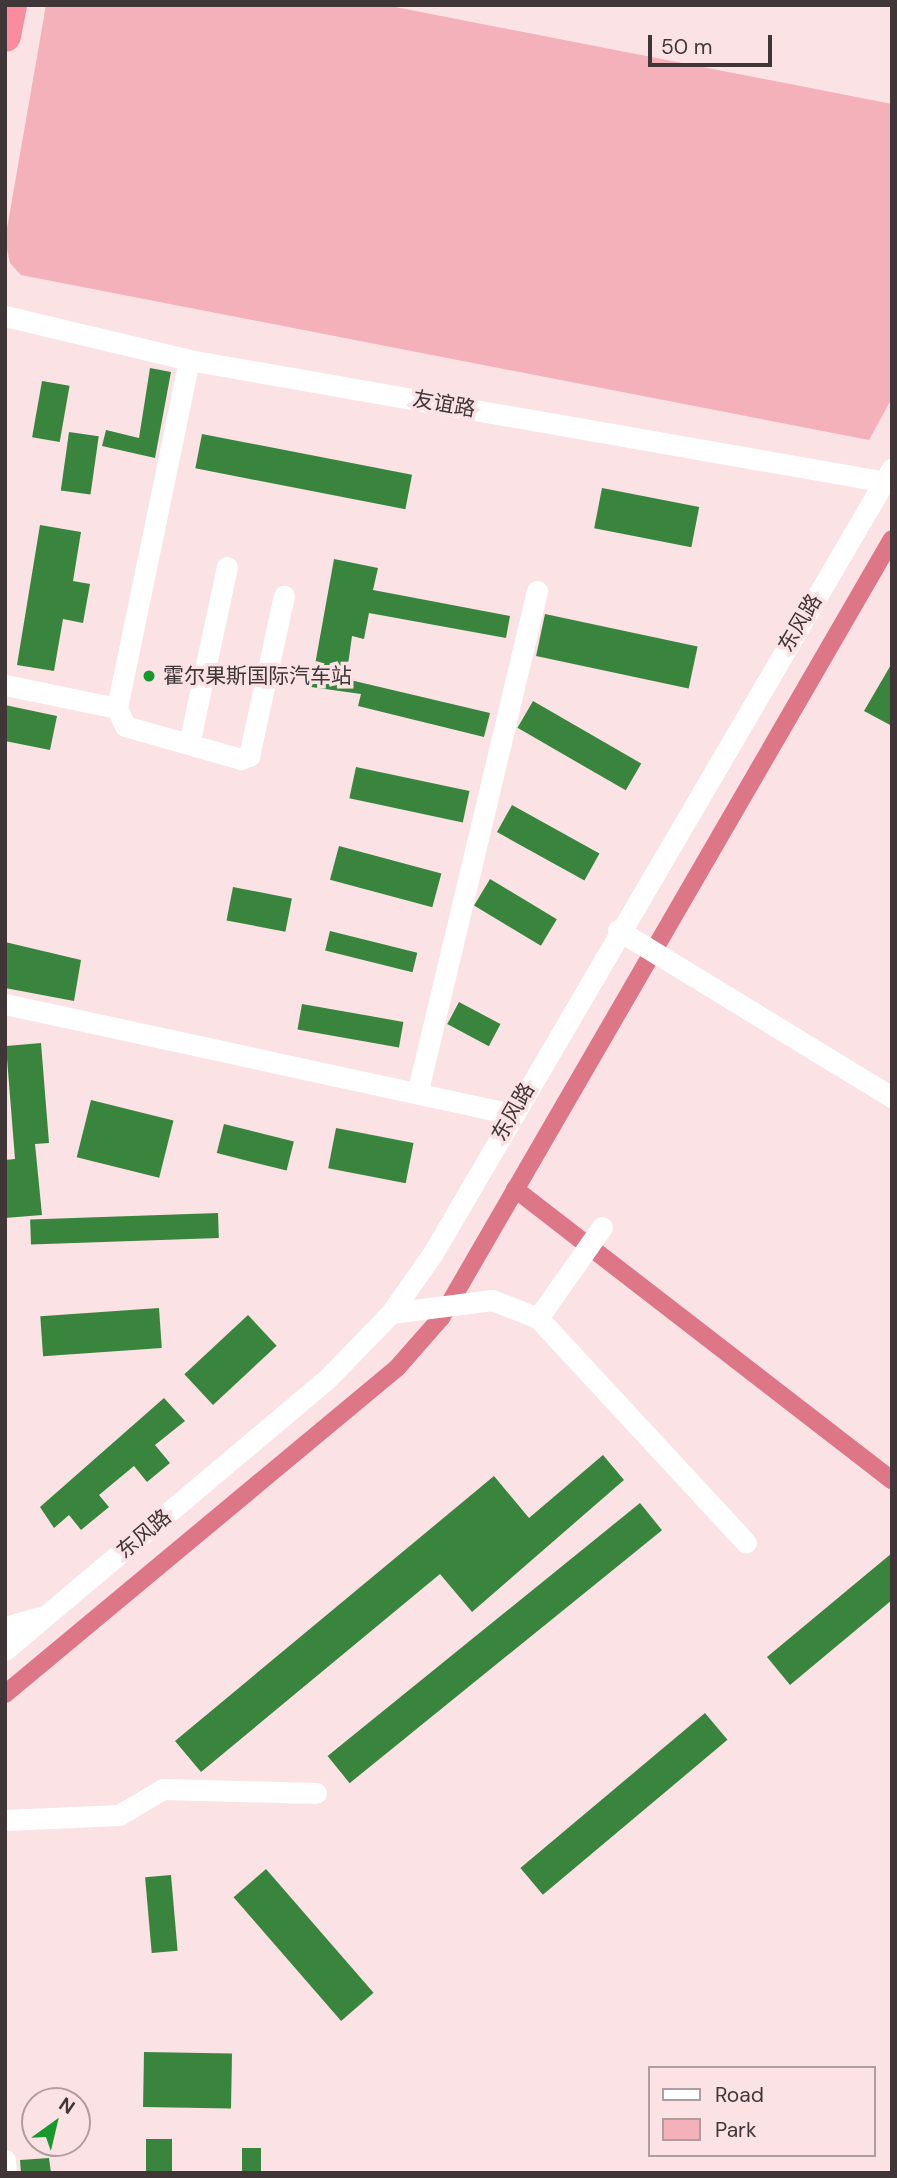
<!DOCTYPE html>
<meta charset="utf-8">
<style>
body{margin:0}
#map{position:relative;width:897px;height:2178px;overflow:hidden;background:#fbe2e5;font-family:"DM Sans","Noto Sans SC",sans-serif}
div>[style]{position:absolute}
.green>*{inset:0;background:#f5b1ba}
.canal>*{height:18px;margin:-9px;padding:0 9px;transform-origin:9px;border-radius:9px;background:#dd7687}
.building>*{inset:0;background:#3a853e;transform-origin:0 0}
.minor>*{height:21px;margin:-10.5px;padding:0 10.5px;transform-origin:10.5px;border-radius:10.5px;background:#fff}
.highway>*{height:32px;margin:-16px;padding:0 16px;transform-origin:16px;border-radius:16px;background:#f98d9e}
.dots>*{width:19px;height:19px;translate:-50% -50%;box-sizing:border-box;border:4px solid #fbe2e5;border-radius:50%}
span{translate:-50% -50%;white-space:nowrap;text-align:center;line-height:1.15;-webkit-text-stroke:7px #fbe2e5;paint-order:stroke}
.street-label{font-size:21px;color:#403637}
.poi-label{font-size:21px;color:#403637}
.left{translate:0 -50%;text-align:left}
.frame{position:absolute;inset:0;border:7px solid #403637;pointer-events:none}
.legend{position:absolute;left:648px;top:2066px;width:228px;height:91px;box-sizing:border-box;background:#fbe2e5;border:2px solid #b09d9f;margin:0;padding:9px 12px;list-style:none;font-size:21px;color:#403637}
.legend li{display:flex;align-items:center;gap:14px;height:35px}
.legend b{width:35px;border:2px solid #b09d9f}
.north{position:absolute;left:21px;top:2087px;width:70px;height:70px;box-sizing:border-box;background:#fbe2e5;border:2px solid #b09d9f;border-radius:50%;rotate:34deg;font-size:19px;font-weight:700;line-height:28px;text-align:center;color:#403637}
.north::after{content:'';display:block;margin:auto;width:24px;height:32px;background:#19982c;clip-path:polygon(50% 0,100% 100%,50% 72%,0 100%)}
.scale{position:absolute;left:648px;top:35px;width:124px;height:32px;box-sizing:border-box;border:4px solid #403637;border-top:0;padding-left:9px;font-size:21px;line-height:24px;white-space:nowrap;color:#403637;-webkit-text-stroke:5px #fbe2e5;paint-order:stroke}
</style>
<div id="map">
<div class="green">
<i style="clip-path:polygon(46px 5px,385px 5px,892px 104px,892px 398px,869px 440px,21px 275px,10px 263px,5px 240px)"></i>
</div>
<div class="canal">
<i style="left:515px;top:1189px;width:476px;rotate:37.7deg"></i>
<i style="left:5px;top:1694px;width:510px;rotate:-39.75deg"></i>
<i style="left:397px;top:1368px;width:67px;rotate:-48.7deg"></i>
<i style="left:441px;top:1318px;width:900px;rotate:-59.93deg"></i>
</div>
<div class="building">
<i style="clip-path:polygon(150px 368px,171px 372px,155px 458px,102px 446px,106px 430px,139px 438px)"></i>
<i style="left:42px;top:381px;width:28px;height:57px;rotate:10deg"></i>
<i style="left:69px;top:432px;width:30px;height:59px;rotate:8deg"></i>
<i style="left:202px;top:434px;width:214px;height:35px;rotate:11deg"></i>
<i style="left:602px;top:488px;width:99px;height:41px;rotate:11deg"></i>
<i style="clip-path:polygon(40px 525px,81px 532px,73px 581px,90px 584px,83px 623px,63px 619px,54px 671px,17px 665px)"></i>
<i style="clip-path:polygon(334px 559px,378px 568px,373px 590px,510px 616px,506px 638px,369px 613px,364px 639px,352px 636px,346px 679px,490px 713px,484px 737px,358px 706px,361px 694px,311px 687px)"></i>
<i style="left:545px;top:614px;width:156px;height:43px;rotate:12deg"></i>
<i style="clip-path:polygon(892px 663px,892px 726px,864px 711px)"></i>
<i style="left:533px;top:701px;width:125px;height:31px;rotate:30deg"></i>
<i style="clip-path:polygon(5px 705px,57px 716px,50px 750px,5px 741px)"></i>
<i style="left:356px;top:767px;width:116px;height:32px;rotate:12deg"></i>
<i style="left:512px;top:805px;width:100px;height:31px;rotate:29deg"></i>
<i style="left:339px;top:846px;width:106px;height:35px;rotate:15deg"></i>
<i style="left:490px;top:879px;width:78px;height:31px;rotate:31deg"></i>
<i style="left:233px;top:887px;width:60px;height:34px;rotate:11deg"></i>
<i style="left:330px;top:931px;width:90px;height:20px;rotate:14deg"></i>
<i style="clip-path:polygon(5px 942px,81px 960px,74px 1001px,5px 988px)"></i>
<i style="left:459px;top:1002px;width:47px;height:25px;rotate:28deg"></i>
<i style="left:302px;top:1004px;width:103px;height:26px;rotate:10deg"></i>
<i style="clip-path:polygon(41px 1043px,49px 1143px,35px 1144px,42px 1215px,5px 1218px,5px 1160px,15px 1159px,6px 1046px)"></i>
<i style="left:91px;top:1100px;width:85px;height:59px;rotate:14deg"></i>
<i style="left:224px;top:1124px;width:72px;height:30px;rotate:14deg"></i>
<i style="left:336px;top:1128px;width:79px;height:41px;rotate:11deg"></i>
<i style="left:218px;top:1213px;width:25px;height:188px;rotate:88deg"></i>
<i style="left:159px;top:1308px;width:40px;height:119px;rotate:86deg"></i>
<i style="left:248px;top:1315px;width:42px;height:87px;rotate:47deg"></i>
<i style="clip-path:polygon(164px 1398px,185px 1421px,155px 1445px,170px 1463px,147px 1482px,134px 1466px,99px 1495px,109px 1507px,81px 1530px,69px 1515px,54px 1528px,40px 1507px)"></i>
<i style="clip-path:polygon(603px 1455px,624px 1480px,472px 1612px,440px 1574px,201px 1772px,175px 1741px,494px 1476px,529px 1518px)"></i>
<i style="left:640px;top:1503px;width:35px;height:402px;rotate:51deg"></i>
<i style="clip-path:polygon(892px 1553px,892px 1600px,790px 1685px,767px 1657px)"></i>
<i style="left:705px;top:1713px;width:35px;height:241px;rotate:50deg"></i>
<i style="left:266px;top:1869px;width:164px;height:43px;rotate:49deg"></i>
<i style="left:171px;top:1875px;width:76px;height:26px;rotate:85deg"></i>
<i style="left:144px;top:2052px;width:88px;height:55px;rotate:1deg"></i>
<i style="left:146px;top:2139px;width:26px;height:34px"></i>
<i style="left:242px;top:2148px;width:19px;height:25px"></i>
<i style="clip-path:polygon(49px 2158px,51px 2173px,21px 2173px,20px 2160px)"></i>
</div>
<div class="minor">
<i style="left:5px;top:316px;width:189px;rotate:13.4deg"></i>
<i style="left:189px;top:360px;width:714px;rotate:9.92deg"></i>
<i style="left:189px;top:360px;width:355px;rotate:101.7deg"></i>
<i style="left:117px;top:708px;width:20px;rotate:66deg"></i>
<i style="left:125px;top:726px;width:121px;rotate:15.9deg"></i>
<i style="left:241px;top:759px;width:9px;rotate:-21deg"></i>
<i style="left:249px;top:756px;width:164px;rotate:-77.7deg"></i>
<i style="left:5px;top:685px;width:114px;rotate:11.6deg"></i>
<i style="left:189px;top:744px;width:181px;rotate:-77.9deg"></i>
<i style="left:618px;top:930px;width:321px;rotate:31.4deg"></i>
<i style="left:5px;top:1004px;width:519px;rotate:12.24deg"></i>
<i style="left:418px;top:1090px;width:513px;rotate:-76.59deg"></i>
<i style="left:391px;top:1313px;width:102px;rotate:-7.3deg"></i>
<i style="left:492px;top:1300px;width:49px;rotate:21.4deg"></i>
<i style="left:538px;top:1318px;width:306px;rotate:47.2deg"></i>
<i style="left:538px;top:1318px;width:111px;rotate:-54.9deg"></i>
<i style="left:5px;top:1627px;width:35px;rotate:-16deg"></i>
<i style="left:5px;top:1650px;width:422px;rotate:-40.1deg"></i>
<i style="left:328px;top:1378px;width:91px;rotate:-45.9deg"></i>
<i style="left:391px;top:1313px;width:73px;rotate:-55deg"></i>
<i style="left:433px;top:1253px;width:909px;rotate:-59.68deg"></i>
<i style="left:5px;top:1820px;width:114px;rotate:-2.5deg"></i>
<i style="left:119px;top:1815px;width:51px;rotate:-30.6deg"></i>
<i style="left:163px;top:1789px;width:153px;rotate:1.5deg"></i>
<i style="left:5px;top:2160px;width:13px;rotate:86deg"></i>
</div>
<div class="highway">
<i style="left:5px;top:36px;width:32px;rotate:-79deg"></i>
</div>
<div class="dots">
<i style="left:149px;top:676px;background:#19982c"></i>
</div>
<div class="street-label">
<span style="left:444px;top:404px;rotate:10deg">友谊路</span>
<span style="left:800px;top:623px;rotate:-59deg">东风路</span>
<span style="left:513px;top:1112px;rotate:-60deg">东风路</span>
<span style="left:144px;top:1534px;rotate:-40deg">东风路</span>
</div>
<div class="poi-label">
<span class="left" style="left:163px;top:676px">霍尔果斯国际汽车站</span>
</div>
<div class="frame"></div>
<ul class="legend">
<li><b style="height:9px;background:#fff"></b>Road</li>
<li><b style="height:19px;background:#f5b1ba"></b>Park</li>
</ul>
<div class="north">N</div>
<div class="scale">50 m</div>
</div>
